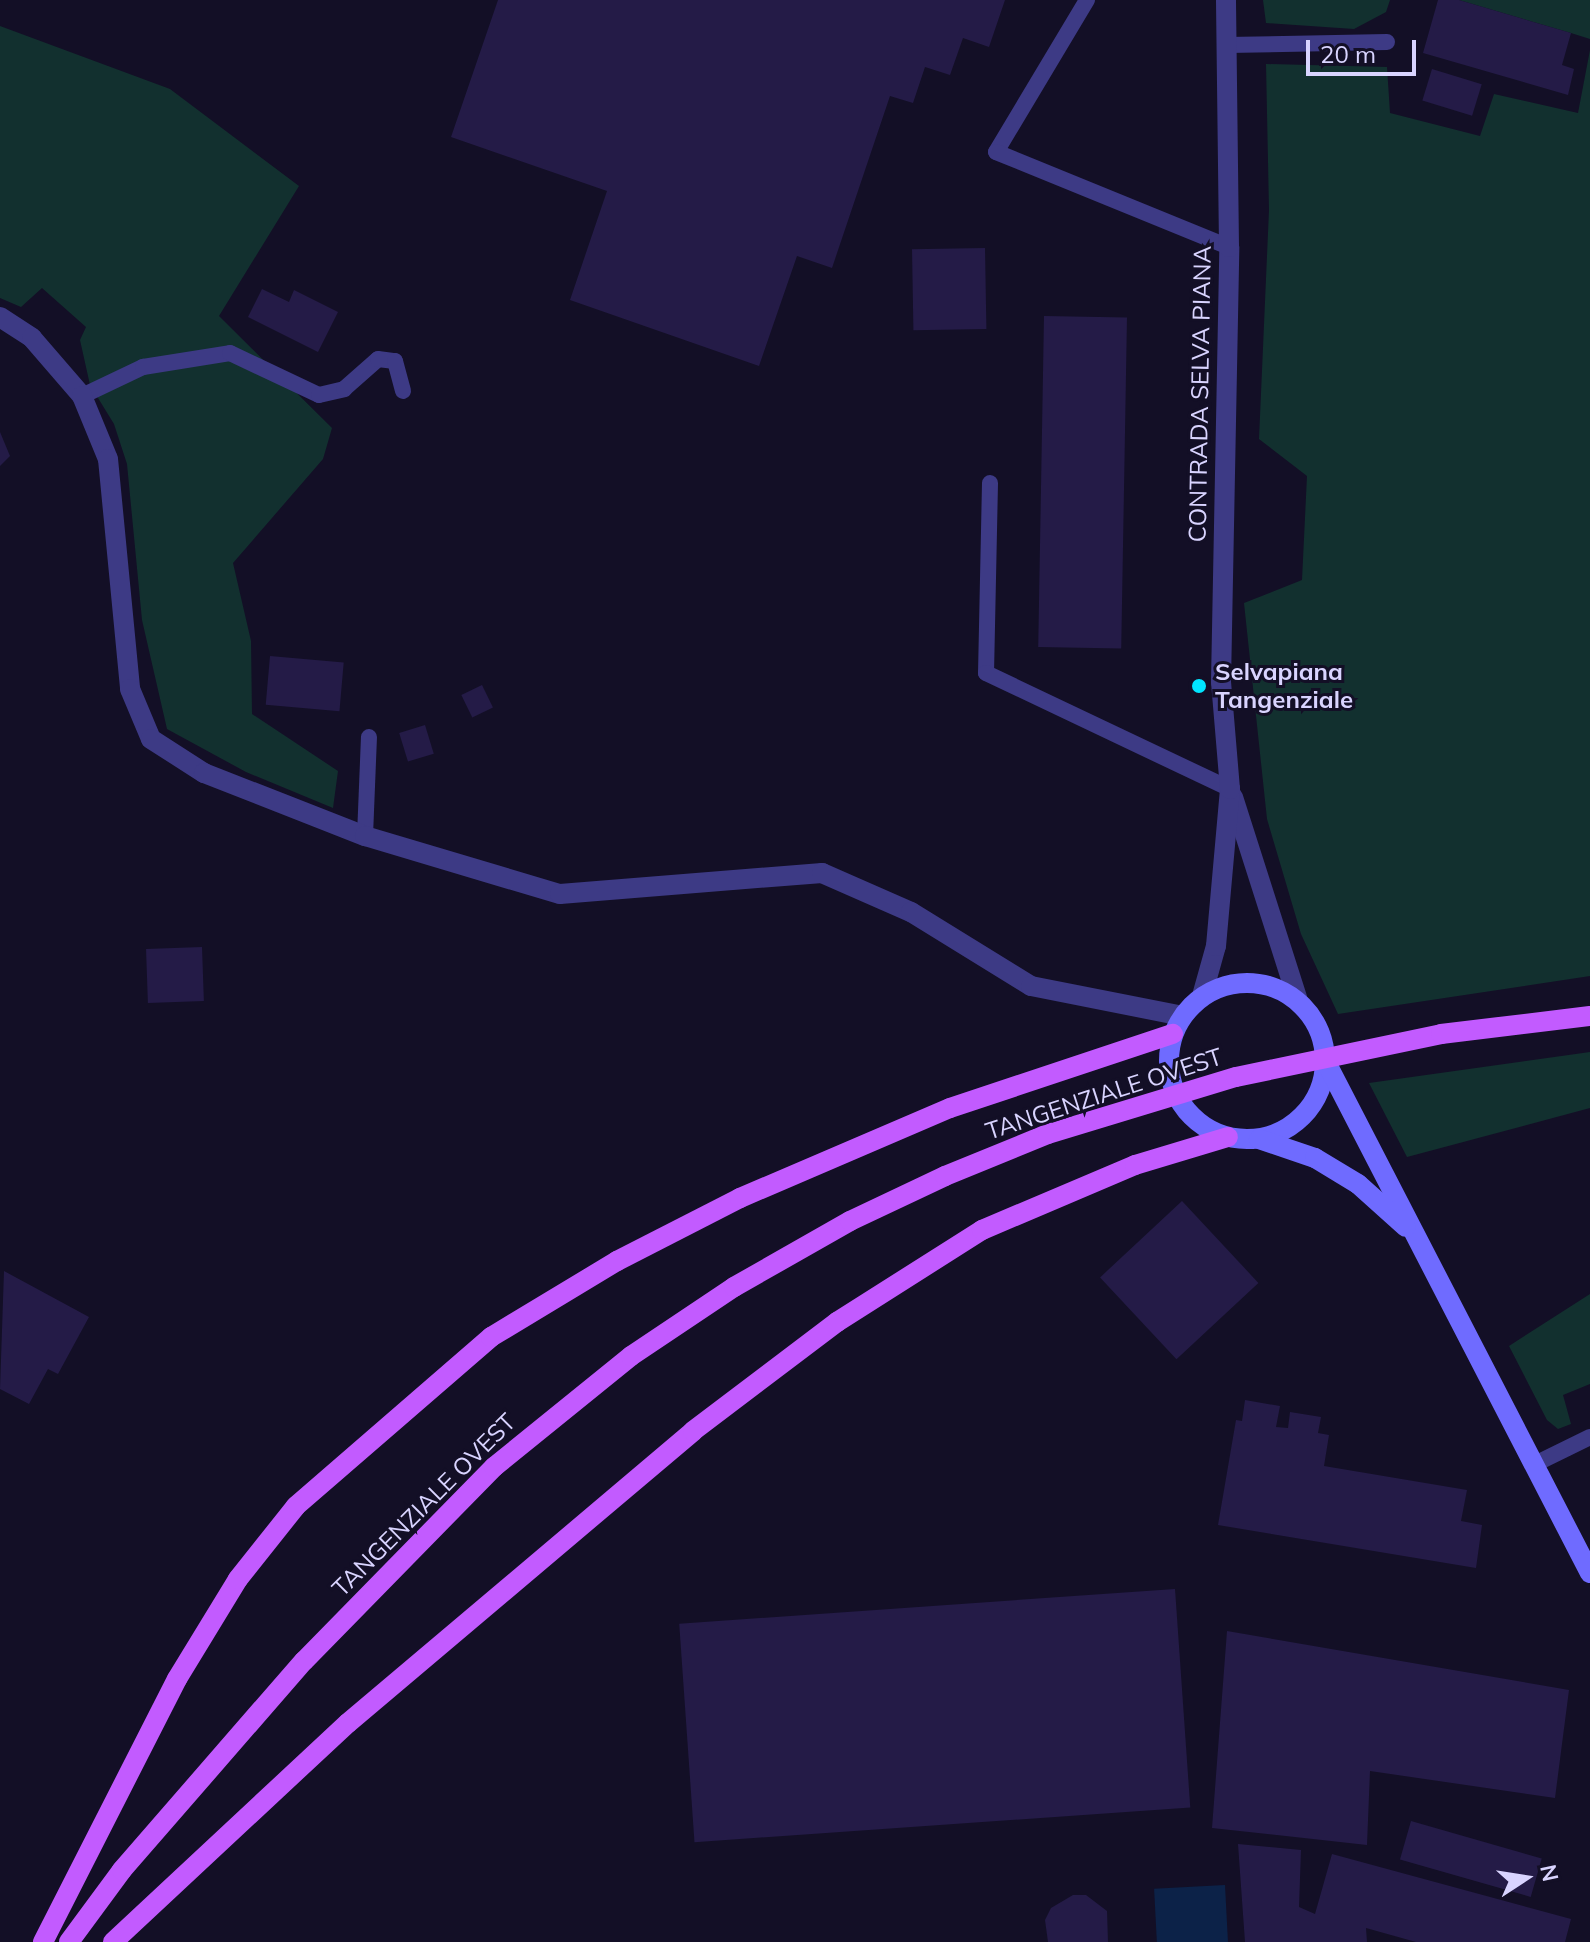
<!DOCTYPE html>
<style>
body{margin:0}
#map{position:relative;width:1590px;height:1942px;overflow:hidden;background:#130f26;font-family:Mulish,sans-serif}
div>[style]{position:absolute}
.green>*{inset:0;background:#12302f}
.water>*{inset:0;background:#0c2248;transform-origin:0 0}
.building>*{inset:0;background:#241b47;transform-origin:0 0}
.service>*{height:16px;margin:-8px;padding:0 8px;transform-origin:8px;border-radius:8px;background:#3d3a85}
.minor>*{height:20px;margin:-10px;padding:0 10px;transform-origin:10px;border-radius:10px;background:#3d3a85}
.tertiary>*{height:20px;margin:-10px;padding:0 10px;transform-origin:10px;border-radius:10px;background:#3d3a85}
.secondary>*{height:20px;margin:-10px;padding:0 10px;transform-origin:10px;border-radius:10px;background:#6f6bff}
.secondary>.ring{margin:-10px;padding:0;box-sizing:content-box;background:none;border:20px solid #6f6bff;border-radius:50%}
.primary>*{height:20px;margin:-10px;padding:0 10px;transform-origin:10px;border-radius:10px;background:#c25bff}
.primary-bridge>*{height:20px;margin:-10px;padding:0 10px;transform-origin:10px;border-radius:10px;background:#c25bff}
.dots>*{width:22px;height:22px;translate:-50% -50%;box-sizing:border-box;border:4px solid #130f26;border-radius:50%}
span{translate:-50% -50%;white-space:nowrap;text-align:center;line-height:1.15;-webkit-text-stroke:6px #130f26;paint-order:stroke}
.street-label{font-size:24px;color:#d9d4ff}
.poi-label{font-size:24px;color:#d9d4ff;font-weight:700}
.left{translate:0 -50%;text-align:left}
.north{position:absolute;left:1486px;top:1838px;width:80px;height:80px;-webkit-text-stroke:6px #130f26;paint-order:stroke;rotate:78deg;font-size:22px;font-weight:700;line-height:32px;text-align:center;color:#d9d4ff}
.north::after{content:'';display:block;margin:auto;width:28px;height:36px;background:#d9d4ff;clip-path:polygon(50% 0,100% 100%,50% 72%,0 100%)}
.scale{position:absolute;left:1306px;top:40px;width:110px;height:36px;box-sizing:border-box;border:4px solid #d9d4ff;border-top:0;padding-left:10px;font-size:24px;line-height:28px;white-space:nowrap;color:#d9d4ff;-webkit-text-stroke:6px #130f26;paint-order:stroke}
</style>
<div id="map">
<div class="green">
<i style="clip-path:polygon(1263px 0,1390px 0,1386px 12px,1354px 29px,1266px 23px)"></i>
<i style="clip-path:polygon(1459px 0,1590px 0,1590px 39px,1571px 33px)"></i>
<i style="clip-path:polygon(0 26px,170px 89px,299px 186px,219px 316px,332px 428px,323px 459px,233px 563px,251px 641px,252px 714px,338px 771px,333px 808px,246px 772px,167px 729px,142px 620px,127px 464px,114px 424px,90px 385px,80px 340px,86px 327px,42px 288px,21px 307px,0 298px)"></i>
<i style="clip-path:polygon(1590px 50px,1590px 976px,1338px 1014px,1301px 934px,1267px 819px,1244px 603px,1302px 580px,1307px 476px,1259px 439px,1269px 210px,1266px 64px,1387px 67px,1390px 113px,1480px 136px,1494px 94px,1578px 113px)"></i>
<i style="clip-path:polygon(1590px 1052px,1590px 1108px,1407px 1157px,1369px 1083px)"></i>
<i style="clip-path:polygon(1590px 1294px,1590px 1384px,1563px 1395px,1571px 1424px,1558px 1429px,1547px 1420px,1509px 1346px)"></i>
</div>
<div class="water">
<i style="left:1225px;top:1885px;width:57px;height:71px;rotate:87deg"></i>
</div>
<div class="building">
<i style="clip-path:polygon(498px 0,1005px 0,989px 47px,963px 38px,950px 75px,925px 67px,913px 103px,890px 96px,832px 268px,797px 256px,759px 366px,570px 300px,607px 191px,451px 137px)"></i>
<i style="clip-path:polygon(1438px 0,1459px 0,1571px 33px,1562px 65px,1574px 69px,1568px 95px,1423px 53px)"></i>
<i style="left:1432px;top:69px;width:52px;height:33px;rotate:17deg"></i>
<i style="left:985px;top:248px;width:81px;height:73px;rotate:89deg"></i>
<i style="clip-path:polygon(262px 289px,289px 302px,294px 290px,338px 312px,318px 352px,248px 317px)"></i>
<i style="left:1044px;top:316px;width:83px;height:331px;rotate:1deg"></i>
<i style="clip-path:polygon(0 432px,10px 456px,0 466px)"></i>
<i style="left:270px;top:656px;width:74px;height:49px;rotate:5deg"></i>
<i style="left:482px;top:685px;width:25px;height:23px;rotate:64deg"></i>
<i style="left:425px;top:725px;width:30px;height:27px;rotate:73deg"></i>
<i style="left:202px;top:947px;width:54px;height:56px;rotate:88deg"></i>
<i style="left:1182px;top:1201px;width:112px;height:112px;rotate:47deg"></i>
<i style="clip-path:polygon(4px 1271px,89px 1317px,58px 1374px,48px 1369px,29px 1404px,0 1389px)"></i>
<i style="clip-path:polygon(1245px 1400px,1280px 1406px,1276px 1427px,1288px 1428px,1290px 1412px,1321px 1417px,1318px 1433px,1329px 1435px,1324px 1466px,1467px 1490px,1461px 1521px,1482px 1525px,1476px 1568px,1218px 1525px,1236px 1420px,1242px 1421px)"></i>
<i style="left:1175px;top:1589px;width:219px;height:497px;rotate:86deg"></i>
<i style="clip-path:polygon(1227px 1631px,1569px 1690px,1555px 1798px,1370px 1771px,1367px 1845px,1212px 1828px)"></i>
<i style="left:1411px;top:1821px;width:136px;height:40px;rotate:16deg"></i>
<i style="clip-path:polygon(1238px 1844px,1301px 1850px,1299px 1907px,1315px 1914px,1332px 1854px,1571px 1919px,1565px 1942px,1416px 1942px,1366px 1928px,1367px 1942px,1245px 1942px)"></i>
<i style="clip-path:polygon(1073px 1895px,1086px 1895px,1107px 1911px,1108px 1942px,1048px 1942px,1045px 1920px,1051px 1908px)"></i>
</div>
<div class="service">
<i style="left:1087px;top:0;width:177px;rotate:120.9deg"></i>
<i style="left:996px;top:152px;width:252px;rotate:22.2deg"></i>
<i style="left:1227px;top:45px;width:160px;rotate:-1.1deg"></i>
<i style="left:82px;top:396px;width:68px;rotate:-25.4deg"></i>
<i style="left:143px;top:367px;width:88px;rotate:-9.1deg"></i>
<i style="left:230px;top:353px;width:98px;rotate:25.3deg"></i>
<i style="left:319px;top:395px;width:26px;rotate:-13deg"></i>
<i style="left:344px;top:389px;width:45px;rotate:-41.4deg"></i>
<i style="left:378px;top:359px;width:17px;rotate:7deg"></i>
<i style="left:395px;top:361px;width:31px;rotate:75deg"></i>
<i style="left:990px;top:483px;width:190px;rotate:91.2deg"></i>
<i style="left:986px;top:673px;width:270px;rotate:25.4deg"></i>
<i style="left:365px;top:836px;width:99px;rotate:-87.7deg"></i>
<i style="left:1537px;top:1463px;width:59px;rotate:-26.1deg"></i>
</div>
<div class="minor">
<i style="left:0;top:317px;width:38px;rotate:33deg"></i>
<i style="left:32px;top:338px;width:77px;rotate:49.2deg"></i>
<i style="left:82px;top:396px;width:68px;rotate:67.6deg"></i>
<i style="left:108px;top:459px;width:231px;rotate:84.5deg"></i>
<i style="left:130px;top:689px;width:54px;rotate:67.2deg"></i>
<i style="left:151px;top:739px;width:63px;rotate:32.7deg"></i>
<i style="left:204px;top:773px;width:173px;rotate:21.4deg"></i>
<i style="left:365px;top:836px;width:203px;rotate:16.6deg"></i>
<i style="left:560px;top:894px;width:263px;rotate:-4.6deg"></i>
<i style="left:822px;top:873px;width:97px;rotate:23.7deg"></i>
<i style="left:911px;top:912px;width:141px;rotate:31.7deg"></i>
<i style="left:1031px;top:986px;width:154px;rotate:11.2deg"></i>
</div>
<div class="tertiary">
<i style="left:1233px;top:797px;width:214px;rotate:72.3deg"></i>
<i style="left:1202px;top:996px;width:52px;rotate:-74.4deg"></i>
<i style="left:1216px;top:946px;width:158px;rotate:-84.9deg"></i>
<i style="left:1230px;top:789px;width:107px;rotate:-94.8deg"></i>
<i style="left:1221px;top:682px;width:435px;rotate:-88.9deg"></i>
<i style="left:1229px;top:247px;width:247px;rotate:-90.7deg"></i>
</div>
<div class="secondary">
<i class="ring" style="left:1169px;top:983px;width:136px;height:136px"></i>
<i style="left:1326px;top:1062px;width:575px;rotate:62.68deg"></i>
<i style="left:1259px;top:1139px;width:59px;rotate:18.7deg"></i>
<i style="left:1315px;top:1158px;width:50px;rotate:31.2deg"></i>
<i style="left:1358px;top:1184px;width:64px;rotate:41.9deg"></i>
</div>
<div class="primary">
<i style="left:43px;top:1942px;width:295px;rotate:-63deg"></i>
<i style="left:177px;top:1679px;width:117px;rotate:-58.6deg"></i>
<i style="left:238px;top:1579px;width:93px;rotate:-51.5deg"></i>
<i style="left:296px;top:1506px;width:258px;rotate:-40.9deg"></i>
<i style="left:491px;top:1337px;width:147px;rotate:-31.1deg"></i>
<i style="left:617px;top:1261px;width:138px;rotate:-27.1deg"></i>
<i style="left:740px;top:1198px;width:228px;rotate:-23.2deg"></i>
<i style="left:950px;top:1108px;width:235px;rotate:-18.4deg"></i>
<i style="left:69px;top:1942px;width:89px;rotate:-53.6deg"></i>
<i style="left:122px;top:1870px;width:277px;rotate:-49deg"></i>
<i style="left:304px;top:1661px;width:272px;rotate:-45.6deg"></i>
<i style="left:113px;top:1942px;width:321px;rotate:-43deg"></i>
<i style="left:348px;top:1723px;width:452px;rotate:-40.2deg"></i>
<i style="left:693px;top:1431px;width:181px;rotate:-37.1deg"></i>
<i style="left:837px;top:1322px;width:172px;rotate:-32.4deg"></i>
<i style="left:982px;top:1230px;width:166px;rotate:-23deg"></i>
<i style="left:1135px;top:1165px;width:97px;rotate:-16.8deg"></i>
</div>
<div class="primary-bridge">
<i style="left:494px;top:1467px;width:176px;rotate:-39deg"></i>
<i style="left:631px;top:1356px;width:124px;rotate:-33.8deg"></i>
<i style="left:734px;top:1287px;width:133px;rotate:-29.6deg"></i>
<i style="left:850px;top:1221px;width:105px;rotate:-25.3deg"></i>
<i style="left:945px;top:1176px;width:111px;rotate:-22.2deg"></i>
<i style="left:1048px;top:1134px;width:196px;rotate:-16.9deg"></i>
<i style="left:1236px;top:1077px;width:209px;rotate:-11.8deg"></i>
<i style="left:1441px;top:1034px;width:150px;rotate:-6.9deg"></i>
</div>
<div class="dots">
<i style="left:1199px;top:686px;background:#00e5ff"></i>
</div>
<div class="street-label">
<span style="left:1200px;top:394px;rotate:-89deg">CONTRADA SELVA PIANA</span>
<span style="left:1104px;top:1094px;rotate:-18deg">TANGENZIALE OVEST</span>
<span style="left:424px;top:1505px;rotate:-45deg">TANGENZIALE OVEST</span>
</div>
<div class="poi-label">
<span class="left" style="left:1215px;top:686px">Selvapiana<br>Tangenziale</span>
</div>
<div class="north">N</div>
<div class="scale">20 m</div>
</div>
